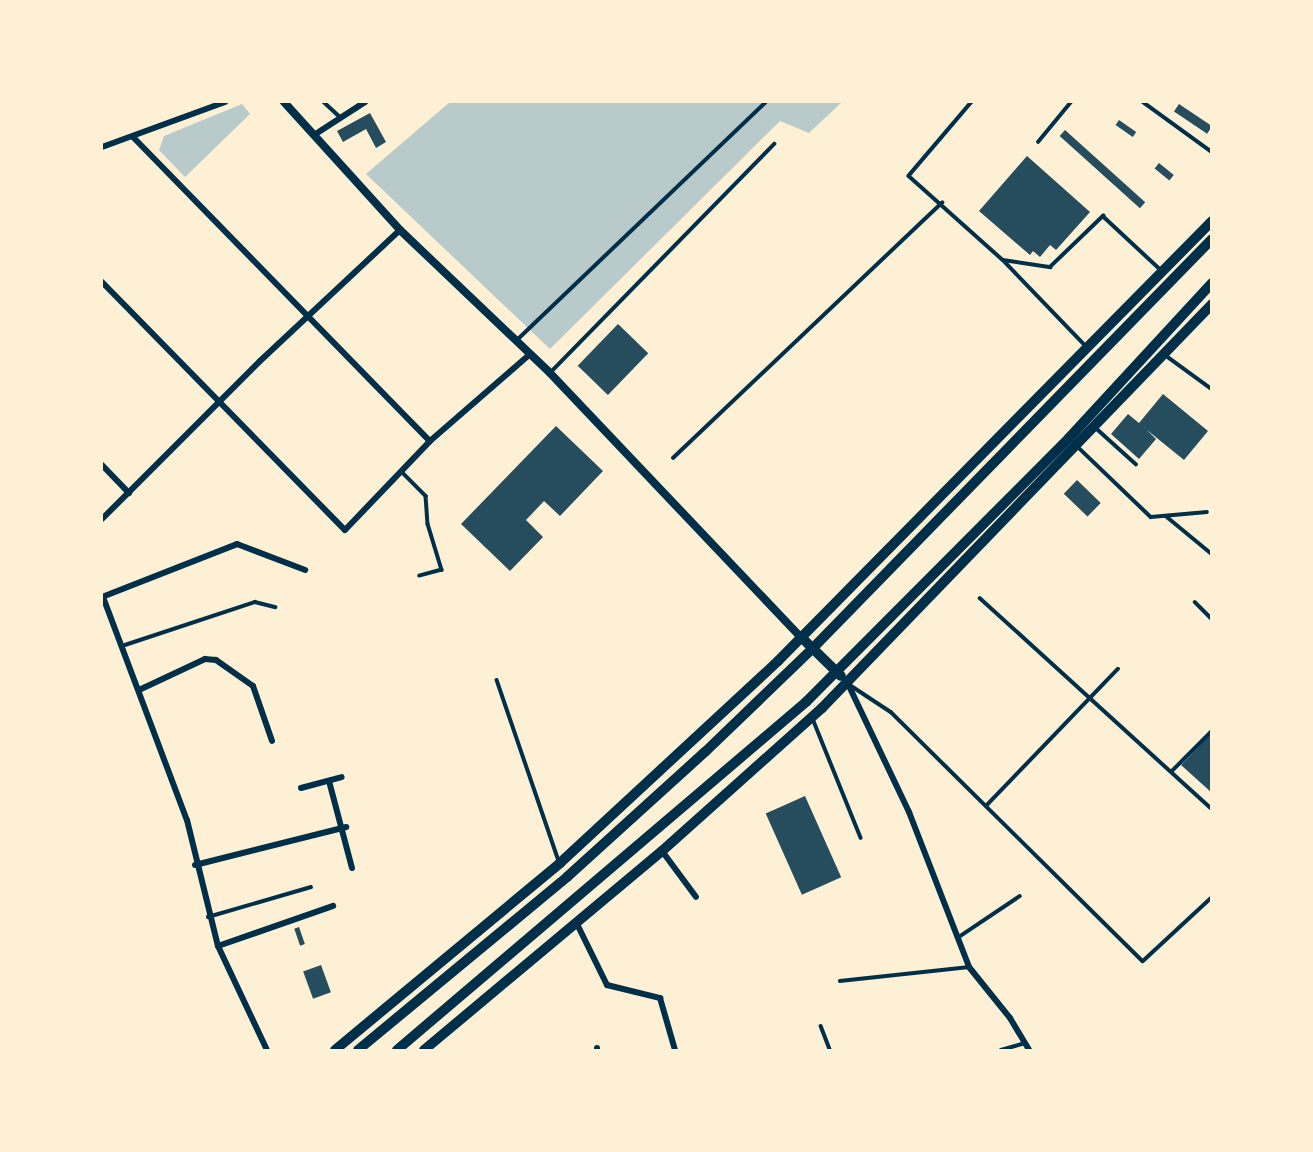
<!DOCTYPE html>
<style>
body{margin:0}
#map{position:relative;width:1313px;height:1152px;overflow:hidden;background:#fdf0d5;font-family:"Source Sans 3",sans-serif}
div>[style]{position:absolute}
.green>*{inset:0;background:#b9caca}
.building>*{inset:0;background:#264d5e;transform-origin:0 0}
.service>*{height:3.5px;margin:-1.75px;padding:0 1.75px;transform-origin:1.75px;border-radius:1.75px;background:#003049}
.minor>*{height:6px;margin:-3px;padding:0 3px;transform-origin:3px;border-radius:3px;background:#003049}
.tertiary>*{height:8px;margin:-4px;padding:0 4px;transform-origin:4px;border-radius:4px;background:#003049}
.trunk>*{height:10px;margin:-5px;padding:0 5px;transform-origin:5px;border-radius:5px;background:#003049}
span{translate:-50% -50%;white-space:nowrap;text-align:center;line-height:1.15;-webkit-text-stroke:5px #fdf0d5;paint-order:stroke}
.frame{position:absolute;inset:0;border:103px solid #fdf0d5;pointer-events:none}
</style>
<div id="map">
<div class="green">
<i style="clip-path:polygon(450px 102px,842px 102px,809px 133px,780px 121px,550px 349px,366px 174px)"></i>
<i style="clip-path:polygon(242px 104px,250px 114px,185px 177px,159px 150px,164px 136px)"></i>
</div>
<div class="building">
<i style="left:1179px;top:104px;width:40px;height:9px;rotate:34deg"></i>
<i style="clip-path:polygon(370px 113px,386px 142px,376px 148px,366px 129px,343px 142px,337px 131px)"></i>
<i style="left:1119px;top:120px;width:21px;height:6px;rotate:35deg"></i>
<i style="left:1065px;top:130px;width:108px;height:8px;rotate:42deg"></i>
<i style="clip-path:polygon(1027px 156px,1090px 212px,1056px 250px,1050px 245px,1040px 257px,1033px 251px,1030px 255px,979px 211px)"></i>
<i style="left:1159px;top:163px;width:19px;height:7px;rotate:39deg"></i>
<i style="left:618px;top:324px;width:42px;height:58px;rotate:44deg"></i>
<i style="clip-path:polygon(1163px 394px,1208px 431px,1184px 460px,1147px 430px,1156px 439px,1139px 459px,1111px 434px,1128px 414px,1139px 423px)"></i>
<i style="clip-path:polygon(556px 426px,603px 471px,560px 516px,544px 501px,526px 520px,543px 537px,510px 571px,461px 524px)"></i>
<i style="left:1077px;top:480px;width:33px;height:19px;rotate:44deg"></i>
<i style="clip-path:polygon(1212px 733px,1212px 793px,1181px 765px)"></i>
<i style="left:805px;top:796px;width:89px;height:43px;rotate:66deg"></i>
<i style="left:299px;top:927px;width:18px;height:5px;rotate:71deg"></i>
<i style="left:321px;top:965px;width:29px;height:19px;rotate:70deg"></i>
</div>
<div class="service">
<i style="left:324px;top:102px;width:22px;rotate:43deg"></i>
<i style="left:972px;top:102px;width:97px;rotate:130.4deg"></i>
<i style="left:909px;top:176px;width:126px;rotate:41.8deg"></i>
<i style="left:1003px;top:260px;width:48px;rotate:8.5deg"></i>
<i style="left:1050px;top:267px;width:74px;rotate:-43.9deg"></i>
<i style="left:1103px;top:216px;width:81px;rotate:43deg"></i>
<i style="left:1143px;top:102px;width:85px;rotate:35.9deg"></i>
<i style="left:1038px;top:142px;width:52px;rotate:-50.5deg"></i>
<i style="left:1005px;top:262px;width:115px;rotate:46.1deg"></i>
<i style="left:517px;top:340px;width:344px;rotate:-43.7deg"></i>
<i style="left:1165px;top:355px;width:58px;rotate:35.9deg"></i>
<i style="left:551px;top:372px;width:319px;rotate:-45.6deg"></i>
<i style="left:1096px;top:428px;width:54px;rotate:42deg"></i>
<i style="left:1078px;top:447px;width:101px;rotate:43.8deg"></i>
<i style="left:1151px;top:517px;width:56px;rotate:-5.1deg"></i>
<i style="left:673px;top:458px;width:371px;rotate:-43.5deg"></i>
<i style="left:402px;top:472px;width:34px;rotate:45deg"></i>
<i style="left:426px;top:496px;width:28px;rotate:86deg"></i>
<i style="left:428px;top:524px;width:48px;rotate:73.1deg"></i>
<i style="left:442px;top:570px;width:23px;rotate:165deg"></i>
<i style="left:1166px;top:516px;width:60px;rotate:39.6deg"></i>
<i style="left:980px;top:598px;width:314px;rotate:42.3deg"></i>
<i style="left:1195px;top:602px;width:24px;rotate:45deg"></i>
<i style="left:122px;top:646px;width:140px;rotate:-18.3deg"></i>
<i style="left:255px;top:602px;width:21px;rotate:14deg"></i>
<i style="left:497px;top:680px;width:191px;rotate:71.1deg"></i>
<i style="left:850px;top:685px;width:49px;rotate:33.4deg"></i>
<i style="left:891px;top:712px;width:354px;rotate:44.7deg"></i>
<i style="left:1143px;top:961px;width:94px;rotate:-42.8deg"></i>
<i style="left:813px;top:719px;width:128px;rotate:68deg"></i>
<i style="left:1172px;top:771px;width:57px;rotate:-45deg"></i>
<i style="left:986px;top:806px;width:190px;rotate:-46.1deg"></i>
<i style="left:208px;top:917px;width:107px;rotate:-16.2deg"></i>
<i style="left:959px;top:937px;width:73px;rotate:-33.9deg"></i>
<i style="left:840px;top:981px;width:130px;rotate:-6.2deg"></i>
<i style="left:821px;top:1026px;width:26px;rotate:69deg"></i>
<i style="left:1001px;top:1050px;width:25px;rotate:-16deg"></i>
</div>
<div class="minor">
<i style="left:314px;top:135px;width:61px;rotate:-32.9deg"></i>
<i style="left:133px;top:137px;width:425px;rotate:45.7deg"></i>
<i style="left:102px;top:147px;width:131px;rotate:-20.1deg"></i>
<i style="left:102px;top:282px;width:347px;rotate:45.6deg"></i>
<i style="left:345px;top:530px;width:123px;rotate:-46.3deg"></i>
<i style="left:430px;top:441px;width:133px;rotate:-41deg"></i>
<i style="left:102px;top:465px;width:39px;rotate:46deg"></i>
<i style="left:102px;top:519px;width:223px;rotate:-45deg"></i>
<i style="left:260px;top:361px;width:192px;rotate:-43.1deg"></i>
<i style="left:102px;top:597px;width:145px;rotate:-21.4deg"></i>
<i style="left:237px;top:544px;width:73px;rotate:20.9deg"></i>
<i style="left:103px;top:597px;width:238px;rotate:69.4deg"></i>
<i style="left:187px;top:820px;width:130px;rotate:76.2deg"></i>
<i style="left:218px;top:946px;width:115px;rotate:64.8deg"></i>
<i style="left:848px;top:684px;width:142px;rotate:64.5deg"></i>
<i style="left:909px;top:812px;width:166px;rotate:68.8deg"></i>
<i style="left:969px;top:967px;width:65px;rotate:51.2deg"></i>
<i style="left:1010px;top:1018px;width:37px;rotate:59deg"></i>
<i style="left:139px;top:690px;width:73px;rotate:-25.2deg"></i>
<i style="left:205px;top:659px;width:11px;rotate:5deg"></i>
<i style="left:216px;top:660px;width:45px;rotate:35.1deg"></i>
<i style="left:253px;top:686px;width:58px;rotate:70.9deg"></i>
<i style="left:329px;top:781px;width:90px;rotate:75.2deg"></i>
<i style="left:301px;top:788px;width:42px;rotate:-15deg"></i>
<i style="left:662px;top:851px;width:57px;rotate:53.5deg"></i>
<i style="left:195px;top:865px;width:156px;rotate:-14.1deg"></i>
<i style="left:577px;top:924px;width:68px;rotate:63.8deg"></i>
<i style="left:607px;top:985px;width:55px;rotate:13.8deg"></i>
<i style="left:660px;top:998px;width:54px;rotate:73.9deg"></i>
<i style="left:218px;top:946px;width:122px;rotate:-19.2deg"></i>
<i style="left:597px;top:1050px;width:2px;rotate:-90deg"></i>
</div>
<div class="tertiary">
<i style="left:284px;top:102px;width:173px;rotate:47.8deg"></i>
<i style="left:400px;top:230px;width:207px;rotate:43.6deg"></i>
<i style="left:550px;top:373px;width:363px;rotate:46.5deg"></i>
</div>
<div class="trunk">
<i style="left:800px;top:636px;width:57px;rotate:44.3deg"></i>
<i style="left:335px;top:1050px;width:293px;rotate:-39.7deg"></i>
<i style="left:560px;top:863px;width:297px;rotate:-42.8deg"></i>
<i style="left:778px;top:661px;width:618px;rotate:-45.39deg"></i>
<i style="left:358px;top:1050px;width:271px;rotate:-39.6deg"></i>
<i style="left:567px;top:877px;width:186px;rotate:-42.2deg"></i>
<i style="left:705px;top:752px;width:150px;rotate:-43.9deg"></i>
<i style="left:813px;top:648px;width:571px;rotate:-45.71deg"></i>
<i style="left:397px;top:1050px;width:537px;rotate:-40.39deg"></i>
<i style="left:806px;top:702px;width:373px;rotate:-45.1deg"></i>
<i style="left:1069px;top:438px;width:211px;rotate:-47.3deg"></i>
<i style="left:424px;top:1050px;width:310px;rotate:-39.9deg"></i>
<i style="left:662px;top:851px;width:215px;rotate:-41.8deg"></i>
<i style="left:822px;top:708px;width:562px;rotate:-46.01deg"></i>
</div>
<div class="frame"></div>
</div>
